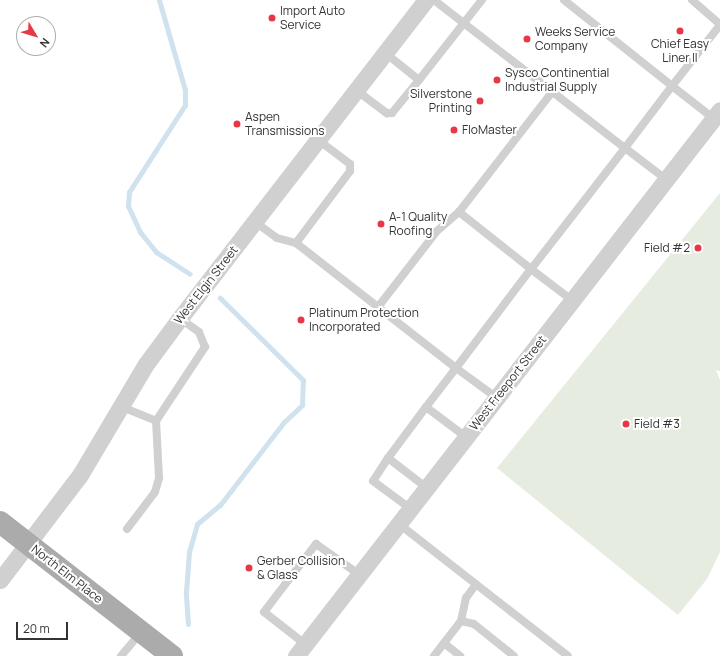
<!DOCTYPE html>
<style>
body{margin:0}
#map{position:relative;width:720px;height:656px;overflow:hidden;background:#fff;font-family:Manrope,sans-serif}
div>[style]{position:absolute}
.green>*{inset:0;background:#e6ecdf}
.stream>*{height:5px;margin:-2.5px;padding:0 2.5px;transform-origin:2.5px;border-radius:2.5px;background:#cfe2ee}
.lane>*{height:8px;margin:-4px;padding:0 4px;transform-origin:4px;border-radius:4px;background:#d0d0d0}
.street>*{height:17px;margin:-8.5px;padding:0 8.5px;transform-origin:8.5px;border-radius:8.5px;background:#d0d0d0}
.primary>*{height:22px;margin:-11px;padding:0 11px;transform-origin:11px;border-radius:11px;background:#ababab}
.dots>*{width:11px;height:11px;translate:-50% -50%;box-sizing:border-box;border:2px solid #fff;border-radius:50%}
span{translate:-50% -50%;white-space:nowrap;text-align:center;line-height:1.15;-webkit-text-stroke:4px #fff;paint-order:stroke}
.poi-label{font-size:12px;color:#333}
.left{translate:0 -50%;text-align:left}
.right{translate:-100% -50%;text-align:right}
.street-label{font-size:12px;color:#333}
.north{position:absolute;left:16px;top:16px;width:40px;height:40px;box-sizing:border-box;background:#fff;border:1px solid #adadad;border-radius:50%;rotate:128deg;font-size:11px;font-weight:700;line-height:16px;text-align:center;color:#333}
.north::after{content:'';display:block;margin:auto;width:14px;height:18px;background:#e63946;clip-path:polygon(50% 0,100% 100%,50% 72%,0 100%)}
.scale{position:absolute;left:16px;top:622px;width:52px;height:18px;box-sizing:border-box;border:2px solid #333;border-top:0;padding-left:5px;font-size:12px;line-height:14px;white-space:nowrap;color:#333;-webkit-text-stroke:3px #fff;paint-order:stroke}
</style>
<div id="map">
<div class="green">
<i style="clip-path:polygon(720px 193px,720px 371px,716px 370px,720px 380px,720px 552px,707px 579px,678px 615px,497px 468px)"></i>
</div>
<div class="stream">
<i style="left:159px;top:0;width:94px;rotate:73.9deg"></i>
<i style="left:185px;top:90px;width:15px;rotate:90deg"></i>
<i style="left:185px;top:105px;width:103px;rotate:122.8deg"></i>
<i style="left:129px;top:192px;width:14px;rotate:94deg"></i>
<i style="left:128px;top:206px;width:29px;rotate:65deg"></i>
<i style="left:140px;top:232px;width:26px;rotate:51deg"></i>
<i style="left:156px;top:252px;width:40px;rotate:32.9deg"></i>
<i style="left:188px;top:624px;width:32px;rotate:-94deg"></i>
<i style="left:186px;top:592px;width:40px;rotate:-85.7deg"></i>
<i style="left:189px;top:552px;width:29px;rotate:-74deg"></i>
<i style="left:197px;top:524px;width:30px;rotate:-40deg"></i>
<i style="left:220px;top:505px;width:105px;rotate:-52.4deg"></i>
<i style="left:284px;top:422px;width:25px;rotate:-43deg"></i>
<i style="left:302px;top:405px;width:25px;rotate:-88deg"></i>
<i style="left:303px;top:380px;width:117px;rotate:-135.3deg"></i>
</div>
<div class="lane">
<i style="left:434px;top:0;width:242px;rotate:37.8deg"></i>
<i style="left:625px;top:148px;width:153px;rotate:127.8deg"></i>
<i style="left:531px;top:269px;width:53px;rotate:37.3deg"></i>
<i style="left:564px;top:0;width:138px;rotate:38.5deg"></i>
<i style="left:672px;top:86px;width:78px;rotate:127.2deg"></i>
<i style="left:625px;top:148px;width:53px;rotate:37.3deg"></i>
<i style="left:692px;top:0;width:37px;rotate:41deg"></i>
<i style="left:419px;top:80px;width:102px;rotate:-51.8deg"></i>
<i style="left:356px;top:90px;width:39px;rotate:37deg"></i>
<i style="left:387px;top:113px;width:5px"></i>
<i style="left:392px;top:113px;width:43px;rotate:-50.7deg"></i>
<i style="left:419px;top:80px;width:43px;rotate:-141.5deg"></i>
<i style="left:713px;top:118px;width:52px;rotate:-142deg"></i>
<i style="left:672px;top:86px;width:78px;rotate:-51.8deg"></i>
<i style="left:255px;top:222px;width:27px;rotate:36deg"></i>
<i style="left:277px;top:238px;width:20px;rotate:15deg"></i>
<i style="left:296px;top:243px;width:203px;rotate:38deg"></i>
<i style="left:456px;top:368px;width:49px;rotate:127.6deg"></i>
<i style="left:426px;top:407px;width:50px;rotate:36.9deg"></i>
<i style="left:296px;top:243px;width:90px;rotate:-53.1deg"></i>
<i style="left:350px;top:171px;width:7px;rotate:-90deg"></i>
<i style="left:350px;top:164px;width:40px;rotate:-143deg"></i>
<i style="left:378px;top:307px;width:96px;rotate:-52.2deg"></i>
<i style="left:437px;top:231px;width:29px;rotate:-41deg"></i>
<i style="left:497px;top:398px;width:51px;rotate:-143.8deg"></i>
<i style="left:456px;top:368px;width:124px;rotate:-52.9deg"></i>
<i style="left:531px;top:269px;width:92px;rotate:-141.6deg"></i>
<i style="left:459px;top:212px;width:153px;rotate:-52.2deg"></i>
<i style="left:122px;top:407px;width:37px;rotate:22deg"></i>
<i style="left:156px;top:421px;width:89px;rotate:-56.5deg"></i>
<i style="left:205px;top:347px;width:16px;rotate:-112deg"></i>
<i style="left:199px;top:332px;width:24px;rotate:-144deg"></i>
<i style="left:426px;top:407px;width:64px;rotate:126.7deg"></i>
<i style="left:388px;top:458px;width:49px;rotate:37.6deg"></i>
<i style="left:388px;top:458px;width:27px;rotate:123deg"></i>
<i style="left:373px;top:481px;width:47px;rotate:36.4deg"></i>
<i style="left:399px;top:524px;width:214px;rotate:38deg"></i>
<i style="left:127px;top:529px;width:46px;rotate:-52.9deg"></i>
<i style="left:155px;top:492px;width:15px;rotate:-74deg"></i>
<i style="left:159px;top:478px;width:57px;rotate:-93deg"></i>
<i style="left:461px;top:621px;width:13px;rotate:13deg"></i>
<i style="left:474px;top:624px;width:51px;rotate:38.7deg"></i>
<i style="left:444px;top:643px;width:21px;rotate:39deg"></i>
<i style="left:305px;top:644px;width:52px;rotate:-142deg"></i>
<i style="left:264px;top:612px;width:86px;rotate:-52.6deg"></i>
<i style="left:316px;top:544px;width:54px;rotate:35.2deg"></i>
<i style="left:121px;top:656px;width:31px;rotate:-50deg"></i>
<i style="left:434px;top:656px;width:44px;rotate:-52.4deg"></i>
<i style="left:461px;top:621px;width:24px;rotate:-78deg"></i>
<i style="left:466px;top:598px;width:17px;rotate:-54deg"></i>
</div>
<div class="street">
<i style="left:0;top:580px;width:132px;rotate:-52.7deg"></i>
<i style="left:80px;top:475px;width:129px;rotate:-59.3deg"></i>
<i style="left:146px;top:364px;width:57px;rotate:-53.5deg"></i>
<i style="left:180px;top:318px;width:402px;rotate:-52.3deg"></i>
<i style="left:296px;top:656px;width:691px;rotate:-52.17deg"></i>
</div>
<div class="primary">
<i style="left:0;top:522px;width:218px;rotate:37.9deg"></i>
</div>
<div class="dots">
<i style="left:272px;top:18px;background:#e63946"></i>
<i style="left:680px;top:31px;background:#e63946"></i>
<i style="left:527px;top:39px;background:#e63946"></i>
<i style="left:497px;top:80px;background:#e63946"></i>
<i style="left:480px;top:101px;background:#e63946"></i>
<i style="left:237px;top:124px;background:#e63946"></i>
<i style="left:454px;top:130px;background:#e63946"></i>
<i style="left:381px;top:224px;background:#e63946"></i>
<i style="left:698px;top:248px;background:#e63946"></i>
<i style="left:301px;top:320px;background:#e63946"></i>
<i style="left:626px;top:424px;background:#e63946"></i>
<i style="left:249px;top:568px;background:#e63946"></i>
</div>
<div class="poi-label">
<span class="left" style="left:280px;top:18px">Import Auto<br>Service</span>
<span class="left" style="left:535px;top:39px">Weeks Service<br>Company</span>
<span style="left:680px;top:51px">Chief Easy<br>Liner II</span>
<span class="left" style="left:505px;top:80px">Sysco Continential<br>Industrial Supply</span>
<span class="right" style="left:472px;top:101px">Silverstone<br>Printing</span>
<span class="left" style="left:245px;top:124px">Aspen<br>Transmissions</span>
<span class="left" style="left:462px;top:130px">FloMaster</span>
<span class="left" style="left:389px;top:224px">A-1 Quality<br>Roofing</span>
<span class="right" style="left:690px;top:248px">Field #2</span>
<span class="left" style="left:309px;top:320px">Platinum Protection<br>Incorporated</span>
<span class="left" style="left:634px;top:424px">Field #3</span>
<span class="left" style="left:257px;top:568px">Gerber Collision<br>&amp; Glass</span>
</div>
<div class="street-label">
<span style="left:206px;top:285px;rotate:-52deg">West Elgin Street</span>
<span style="left:508px;top:383px;rotate:-52deg">West Freeport Street</span>
<span style="left:67px;top:574px;rotate:38deg">North Elm Place</span>
</div>
<div class="north">N</div>
<div class="scale">20 m</div>
</div>
